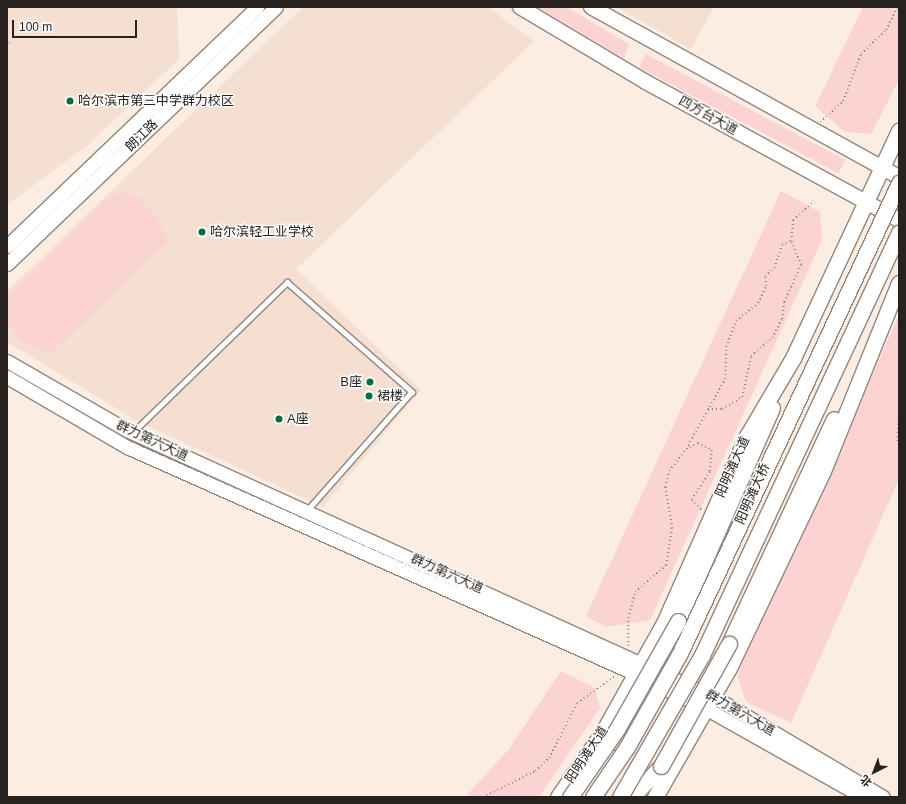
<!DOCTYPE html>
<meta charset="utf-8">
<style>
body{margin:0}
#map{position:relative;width:906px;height:804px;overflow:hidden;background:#fbede2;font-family:Helvetica,"Noto Sans SC",sans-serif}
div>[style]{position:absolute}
.built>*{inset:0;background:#f4dfd0}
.green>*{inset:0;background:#fcd3d3;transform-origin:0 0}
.path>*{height:1.5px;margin-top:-0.75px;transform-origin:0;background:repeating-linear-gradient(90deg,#8f857e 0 1px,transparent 0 4px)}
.roads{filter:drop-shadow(1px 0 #93867d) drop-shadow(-1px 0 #93867d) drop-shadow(0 1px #93867d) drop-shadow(0 -1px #93867d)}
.service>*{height:4.5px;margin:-2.25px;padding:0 2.25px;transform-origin:2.25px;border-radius:2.25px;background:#fff}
.secondary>*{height:13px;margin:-6.5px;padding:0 6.5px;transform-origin:6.5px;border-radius:6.5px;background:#fff}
.primary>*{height:14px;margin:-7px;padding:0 7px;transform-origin:7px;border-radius:7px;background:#fff}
.trunk>*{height:15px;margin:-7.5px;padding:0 7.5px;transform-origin:7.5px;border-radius:7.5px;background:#fff}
.bridges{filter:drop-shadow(1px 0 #93867d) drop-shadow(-1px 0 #93867d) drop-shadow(0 1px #93867d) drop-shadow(0 -1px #93867d)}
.trunk-bridge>*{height:15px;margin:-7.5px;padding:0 7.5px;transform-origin:7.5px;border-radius:7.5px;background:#fff}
.dots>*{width:11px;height:11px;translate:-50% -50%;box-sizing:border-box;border:2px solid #fdfdfd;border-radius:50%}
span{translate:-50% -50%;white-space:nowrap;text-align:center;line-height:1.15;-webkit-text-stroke:3px #fdfdfd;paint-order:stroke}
.poi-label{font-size:13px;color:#28221f}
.left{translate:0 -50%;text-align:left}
.right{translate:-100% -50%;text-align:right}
.street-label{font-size:13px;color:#28221f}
.frame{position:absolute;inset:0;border:8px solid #28221f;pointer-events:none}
.north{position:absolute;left:854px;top:752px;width:40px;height:40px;-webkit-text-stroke:3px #fdfdfd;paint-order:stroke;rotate:222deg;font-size:11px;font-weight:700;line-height:16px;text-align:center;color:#28221f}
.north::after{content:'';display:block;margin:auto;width:14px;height:18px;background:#28221f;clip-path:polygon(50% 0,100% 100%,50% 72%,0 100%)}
.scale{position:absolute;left:12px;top:20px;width:125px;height:18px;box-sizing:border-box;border:2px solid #28221f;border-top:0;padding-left:5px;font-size:12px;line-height:14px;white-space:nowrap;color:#28221f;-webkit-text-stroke:3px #fdfdfd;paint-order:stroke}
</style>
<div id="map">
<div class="built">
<i style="clip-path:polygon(7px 7px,177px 7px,179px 59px,89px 144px,7px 205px)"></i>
<i style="clip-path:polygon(303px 7px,488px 7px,534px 41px,296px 269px,421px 390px,323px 507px,137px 421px,7px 342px,7px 291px)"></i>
<i style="clip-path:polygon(616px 7px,714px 7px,691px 49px)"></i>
</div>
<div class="green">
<i style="clip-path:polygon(537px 7px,566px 7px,629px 44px,624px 58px)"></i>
<i style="clip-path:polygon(863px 7px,899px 7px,899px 80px,871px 134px,845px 132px,815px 106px)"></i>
<i style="left:646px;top:54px;width:226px;height:15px;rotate:28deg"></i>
<i style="clip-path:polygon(781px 191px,820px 212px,822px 240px,650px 620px,606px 627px,586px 616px)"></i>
<i style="clip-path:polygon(126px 192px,140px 198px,157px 218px,169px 241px,51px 354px,22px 342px,9px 325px,7px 297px,110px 195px)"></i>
<i style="clip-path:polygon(899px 315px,899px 479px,791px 723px,746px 702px,737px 675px)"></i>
<i style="clip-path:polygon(561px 671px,595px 688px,600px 708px,539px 797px,465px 797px,509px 749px)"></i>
</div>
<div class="path">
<i style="left:7px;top:39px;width:7px;rotate:56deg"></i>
<i style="left:820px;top:122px;width:31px;rotate:-42deg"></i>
<i style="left:843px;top:101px;width:50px;rotate:-69deg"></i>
<i style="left:861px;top:54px;width:35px;rotate:-44deg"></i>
<i style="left:886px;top:30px;width:25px;rotate:-64deg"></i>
<i style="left:708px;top:409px;width:14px"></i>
<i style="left:722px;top:409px;width:23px;rotate:-31deg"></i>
<i style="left:742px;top:397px;width:42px;rotate:-77.6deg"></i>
<i style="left:751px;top:356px;width:28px;rotate:-41deg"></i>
<i style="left:772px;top:338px;width:21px;rotate:-62deg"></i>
<i style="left:782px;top:319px;width:17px;rotate:-83deg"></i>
<i style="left:784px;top:302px;width:41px;rotate:-65.3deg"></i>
<i style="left:801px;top:265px;width:26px;rotate:-113deg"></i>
<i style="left:791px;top:241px;width:21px;rotate:-85deg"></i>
<i style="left:793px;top:220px;width:28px;rotate:-42deg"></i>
<i style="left:897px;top:441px;width:30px;rotate:-86deg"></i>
<i style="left:686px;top:449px;width:13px;rotate:-27deg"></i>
<i style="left:698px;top:443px;width:16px;rotate:27deg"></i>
<i style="left:712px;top:450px;width:22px;rotate:95deg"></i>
<i style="left:710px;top:472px;width:33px;rotate:123deg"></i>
<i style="left:692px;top:500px;width:14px;rotate:45deg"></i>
<i style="left:628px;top:646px;width:28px;rotate:-90deg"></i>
<i style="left:628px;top:618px;width:27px;rotate:-75deg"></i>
<i style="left:635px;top:592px;width:41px;rotate:-41.1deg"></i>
<i style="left:666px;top:565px;width:37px;rotate:-81deg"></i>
<i style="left:672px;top:528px;width:42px;rotate:-99.7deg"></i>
<i style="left:665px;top:487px;width:16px;rotate:-76deg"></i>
<i style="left:669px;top:471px;width:28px;rotate:-52deg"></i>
<i style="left:686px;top:449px;width:80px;rotate:-60.9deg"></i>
<i style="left:725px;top:379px;width:32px;rotate:-88deg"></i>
<i style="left:726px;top:347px;width:28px;rotate:-69deg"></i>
<i style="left:736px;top:321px;width:28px;rotate:-39deg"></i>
<i style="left:758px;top:303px;width:19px;rotate:-65deg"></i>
<i style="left:766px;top:286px;width:10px;rotate:-96deg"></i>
<i style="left:765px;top:276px;width:12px;rotate:-42deg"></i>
<i style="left:774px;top:268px;width:24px;rotate:-71deg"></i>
<i style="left:782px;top:245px;width:10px;rotate:-24deg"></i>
<i style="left:483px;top:797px;width:58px;rotate:-26.6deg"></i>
<i style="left:535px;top:771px;width:19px;rotate:-43deg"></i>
<i style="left:549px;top:758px;width:62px;rotate:-63deg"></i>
<i style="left:577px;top:703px;width:47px;rotate:-35.4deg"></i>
</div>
<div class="roads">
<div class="service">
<i style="left:133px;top:432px;width:215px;rotate:-44.2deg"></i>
<i style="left:287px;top:282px;width:167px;rotate:41.3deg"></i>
<i style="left:412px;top:392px;width:157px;rotate:131.4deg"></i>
</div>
<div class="secondary">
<i style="left:7px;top:246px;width:346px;rotate:-43.7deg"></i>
<i style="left:7px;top:264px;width:372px;rotate:-43.7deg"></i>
<i style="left:7px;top:361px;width:138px;rotate:29.9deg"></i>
<i style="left:127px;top:430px;width:645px;rotate:24.46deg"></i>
<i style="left:714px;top:697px;width:196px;rotate:30.6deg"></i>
<i style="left:7px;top:377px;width:139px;rotate:30.3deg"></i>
<i style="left:127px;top:447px;width:545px;rotate:24.03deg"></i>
<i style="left:625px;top:669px;width:91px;rotate:26deg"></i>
<i style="left:707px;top:709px;width:179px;rotate:29.4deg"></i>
</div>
<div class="primary">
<i style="left:520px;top:7px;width:144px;rotate:30.8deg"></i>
<i style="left:644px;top:81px;width:290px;rotate:28.6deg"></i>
<i style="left:591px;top:7px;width:352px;rotate:28.9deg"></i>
</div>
<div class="trunk">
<i style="left:678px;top:621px;width:233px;rotate:-66.2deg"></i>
<i style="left:729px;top:644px;width:248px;rotate:-65deg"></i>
<i style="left:558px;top:797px;width:79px;rotate:-55.3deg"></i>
<i style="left:603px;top:732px;width:125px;rotate:-60.8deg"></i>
<i style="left:664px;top:623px;width:205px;rotate:-66.1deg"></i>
<i style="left:747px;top:436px;width:91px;rotate:-59.5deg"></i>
<i style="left:793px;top:358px;width:251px;rotate:-65deg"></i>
<i style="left:585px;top:797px;width:50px;rotate:-65deg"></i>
<i style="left:632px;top:797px;width:42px;rotate:-46.9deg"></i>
<i style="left:655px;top:797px;width:149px;rotate:-60.2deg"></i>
<i style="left:729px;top:668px;width:218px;rotate:-64.5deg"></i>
<i style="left:823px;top:471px;width:203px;rotate:-68deg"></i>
</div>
</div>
<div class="bridges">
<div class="trunk-bridge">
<i style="left:661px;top:766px;width:140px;rotate:-60.9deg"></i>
<i style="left:570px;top:797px;width:83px;rotate:-55.3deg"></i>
<i style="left:617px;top:729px;width:124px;rotate:-60.5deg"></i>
<i style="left:593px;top:797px;width:60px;rotate:-55.8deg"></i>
<i style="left:627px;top:747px;width:108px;rotate:-60.6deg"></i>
<i style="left:680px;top:653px;width:519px;rotate:-65.02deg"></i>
<i style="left:620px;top:797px;width:164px;rotate:-60deg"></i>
<i style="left:702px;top:655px;width:466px;rotate:-65deg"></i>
</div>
</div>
<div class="dots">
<i style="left:70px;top:101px;background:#076d43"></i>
<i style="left:202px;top:232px;background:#076d43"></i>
<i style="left:370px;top:382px;background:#076d43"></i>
<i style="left:369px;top:396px;background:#076d43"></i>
<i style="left:279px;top:419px;background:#076d43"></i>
</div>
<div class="poi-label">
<span class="left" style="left:78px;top:101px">哈尔滨市第三中学群力校区</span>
<span class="left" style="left:210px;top:232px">哈尔滨轻工业学校</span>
<span class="right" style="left:362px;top:382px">B座</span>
<span class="left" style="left:377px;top:396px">裙楼</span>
<span class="left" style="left:287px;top:419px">A座</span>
</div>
<div class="street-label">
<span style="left:708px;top:116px;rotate:29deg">四方台大道</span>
<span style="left:142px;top:136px;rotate:-44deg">朗江路</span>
<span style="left:152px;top:441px;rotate:25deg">群力第六大道</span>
<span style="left:733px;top:467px;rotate:-66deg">阳明滩大道</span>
<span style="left:753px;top:494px;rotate:-66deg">阳明滩大桥</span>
<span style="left:447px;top:574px;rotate:24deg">群力第六大道</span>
<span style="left:740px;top:713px;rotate:30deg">群力第六大道</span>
<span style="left:587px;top:755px;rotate:-56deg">阳明滩大道</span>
</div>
<div class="frame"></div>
<div class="north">北</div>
<div class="scale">100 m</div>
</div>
